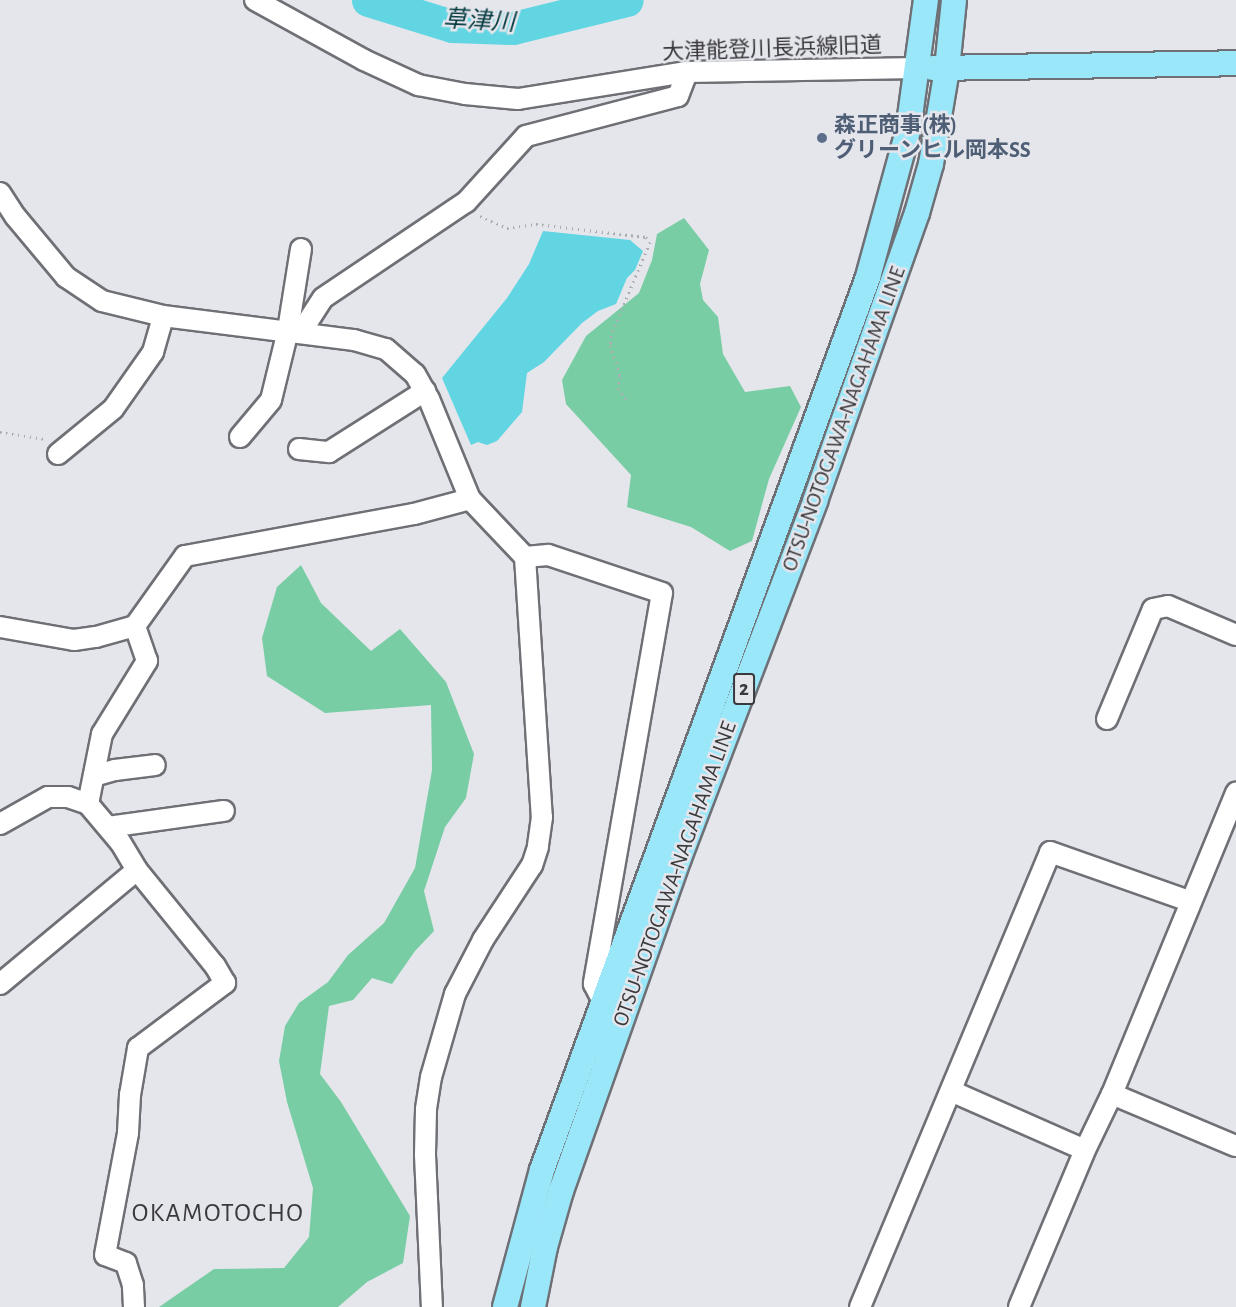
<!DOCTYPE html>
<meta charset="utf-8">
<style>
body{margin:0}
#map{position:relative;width:1236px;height:1307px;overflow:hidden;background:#e5e6ec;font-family:"Alegreya Sans","Noto Sans JP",sans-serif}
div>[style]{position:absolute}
.green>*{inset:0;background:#78cda4}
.water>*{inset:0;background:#62d5e3}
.river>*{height:33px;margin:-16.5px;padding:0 16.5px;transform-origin:16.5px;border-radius:16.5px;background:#62d5e3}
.path>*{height:3px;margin-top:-1.5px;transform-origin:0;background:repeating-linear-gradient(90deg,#abacb0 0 1.5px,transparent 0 6px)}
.roads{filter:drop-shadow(2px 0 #6f7076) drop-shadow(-2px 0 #6f7076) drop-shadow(0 2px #6f7076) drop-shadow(0 -2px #6f7076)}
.minor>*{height:20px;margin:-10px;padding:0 10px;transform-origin:10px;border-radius:10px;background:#fff}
.major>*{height:24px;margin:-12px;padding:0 12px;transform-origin:12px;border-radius:12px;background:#9ae7f9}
.dots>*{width:16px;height:16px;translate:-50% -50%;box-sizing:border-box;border:3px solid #e5e6ec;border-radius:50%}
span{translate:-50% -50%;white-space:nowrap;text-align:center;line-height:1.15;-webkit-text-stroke:5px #e5e6ec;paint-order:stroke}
.shield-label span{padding:2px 4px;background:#e5e6ec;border:2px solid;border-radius:4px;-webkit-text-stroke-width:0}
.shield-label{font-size:21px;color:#3a3a3d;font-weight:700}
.street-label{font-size:22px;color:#3a3a3d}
.service-label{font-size:22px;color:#4e5e75;font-weight:700}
.left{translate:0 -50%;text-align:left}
.water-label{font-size:24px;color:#00393f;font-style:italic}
.quarter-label{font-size:26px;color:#3a3a3d;letter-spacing:1.5px}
</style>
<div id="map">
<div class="green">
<i style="clip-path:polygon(684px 218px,709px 250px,700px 284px,703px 300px,718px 317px,723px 354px,745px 392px,790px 386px,801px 407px,769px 479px,752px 541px,730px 551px,691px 527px,627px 507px,631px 475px,566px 404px,562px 380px,586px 336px,639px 293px,652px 260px,657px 234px)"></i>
<i style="clip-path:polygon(301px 565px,321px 603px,371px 651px,400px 629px,446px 682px,474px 754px,466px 798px,445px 827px,424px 891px,434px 931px,415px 951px,392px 984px,372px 978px,353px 1000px,329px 1006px,320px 1074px,341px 1102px,410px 1216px,403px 1263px,367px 1282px,338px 1307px,159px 1307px,214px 1269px,284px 1268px,309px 1237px,313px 1188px,287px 1102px,279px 1061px,285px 1026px,299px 1003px,328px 982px,348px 955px,384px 923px,415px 868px,432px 770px,431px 705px,325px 713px,267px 676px,262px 638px,277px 587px)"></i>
</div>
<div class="water">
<i style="clip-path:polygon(543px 231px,630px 240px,643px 251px,635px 270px,627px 278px,616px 304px,598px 311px,582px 323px,544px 362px,527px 373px,522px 412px,497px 441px,487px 445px,478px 442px,471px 445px,442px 378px,507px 298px,529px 264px)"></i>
</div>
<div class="river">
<i style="left:368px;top:0;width:88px;rotate:17.2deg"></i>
<i style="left:452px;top:26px;width:61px;rotate:1.9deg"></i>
<i style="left:513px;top:28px;width:117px;rotate:-13.8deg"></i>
</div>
<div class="path">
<i style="left:480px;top:216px;width:30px;rotate:24deg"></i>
<i style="left:507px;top:228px;width:29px;rotate:-8deg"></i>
<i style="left:536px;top:224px;width:111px;rotate:6.7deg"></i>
<i style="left:646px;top:237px;width:6px;rotate:51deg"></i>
<i style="left:650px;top:242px;width:95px;rotate:112.8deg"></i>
<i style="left:613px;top:330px;width:15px;rotate:101deg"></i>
<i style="left:610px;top:345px;width:33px;rotate:72deg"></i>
<i style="left:620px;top:376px;width:12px;rotate:99deg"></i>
<i style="left:618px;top:388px;width:14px;rotate:54deg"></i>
<i style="left:0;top:432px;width:47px;rotate:8.7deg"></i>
</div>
<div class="roads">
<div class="minor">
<i style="left:255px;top:0;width:124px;rotate:28.8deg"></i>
<i style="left:364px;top:60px;width:60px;rotate:24.8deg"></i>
<i style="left:418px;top:85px;width:48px;rotate:10.8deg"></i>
<i style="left:465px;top:94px;width:53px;rotate:5.4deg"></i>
<i style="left:518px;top:99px;width:171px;rotate:-9.1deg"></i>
<i style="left:687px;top:72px;width:231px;rotate:-1deg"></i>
<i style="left:0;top:193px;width:27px;rotate:57deg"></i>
<i style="left:15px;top:216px;width:80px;rotate:50.1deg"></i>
<i style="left:66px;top:277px;width:43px;rotate:33.7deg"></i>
<i style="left:102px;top:301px;width:63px;rotate:13.8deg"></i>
<i style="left:163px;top:316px;width:193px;rotate:7.2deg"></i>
<i style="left:354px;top:340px;width:33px;rotate:16deg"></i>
<i style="left:386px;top:349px;width:38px;rotate:41deg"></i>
<i style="left:415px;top:374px;width:29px;rotate:61deg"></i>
<i style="left:429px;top:399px;width:108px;rotate:67.7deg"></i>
<i style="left:470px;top:499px;width:80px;rotate:46.5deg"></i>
<i style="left:525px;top:557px;width:261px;rotate:86.3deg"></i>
<i style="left:542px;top:817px;width:30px;rotate:98deg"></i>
<i style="left:538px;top:847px;width:19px;rotate:108deg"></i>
<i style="left:532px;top:865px;width:90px;rotate:123.2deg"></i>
<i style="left:483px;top:940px;width:61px;rotate:117.4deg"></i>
<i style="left:455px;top:994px;width:86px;rotate:106.1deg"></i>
<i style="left:431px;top:1077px;width:33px;rotate:99deg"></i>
<i style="left:426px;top:1110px;width:45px;rotate:91.3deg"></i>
<i style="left:425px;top:1155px;width:152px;rotate:87.4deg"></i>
<i style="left:301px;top:332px;width:40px;rotate:-57.1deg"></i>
<i style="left:323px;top:298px;width:172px;rotate:-33.9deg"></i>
<i style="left:466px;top:202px;width:89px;rotate:-47.7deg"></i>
<i style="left:526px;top:136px;width:157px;rotate:-14.7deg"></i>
<i style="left:678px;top:96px;width:26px;rotate:-69deg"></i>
<i style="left:240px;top:437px;width:48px;rotate:-50deg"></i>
<i style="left:271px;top:400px;width:72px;rotate:-76.3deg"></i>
<i style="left:288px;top:330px;width:82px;rotate:-80.9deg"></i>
<i style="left:299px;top:449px;width:30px;rotate:6deg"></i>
<i style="left:329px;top:452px;width:114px;rotate:-32.4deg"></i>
<i style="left:58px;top:454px;width:71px;rotate:-39.3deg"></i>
<i style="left:113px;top:409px;width:70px;rotate:-54.9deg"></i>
<i style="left:153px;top:352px;width:37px;rotate:-74deg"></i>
<i style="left:525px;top:557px;width:23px;rotate:-5deg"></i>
<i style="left:548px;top:555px;width:120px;rotate:18.4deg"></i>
<i style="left:662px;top:593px;width:397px;rotate:99.9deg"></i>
<i style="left:594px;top:984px;width:20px;rotate:63deg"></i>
<i style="left:0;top:627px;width:75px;rotate:10deg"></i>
<i style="left:74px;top:640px;width:22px;rotate:-8deg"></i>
<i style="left:96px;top:637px;width:41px;rotate:-15.8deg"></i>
<i style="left:135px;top:626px;width:86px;rotate:-54.5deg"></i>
<i style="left:185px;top:556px;width:233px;rotate:-10.4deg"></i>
<i style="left:414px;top:514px;width:58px;rotate:-15deg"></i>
<i style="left:1107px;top:719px;width:119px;rotate:-67.3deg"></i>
<i style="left:1153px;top:609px;width:15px;rotate:-11deg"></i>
<i style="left:1168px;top:606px;width:74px;rotate:23.1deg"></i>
<i style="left:94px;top:776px;width:22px;rotate:-16deg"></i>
<i style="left:115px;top:770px;width:40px;rotate:-7.1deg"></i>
<i style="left:0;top:824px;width:55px;rotate:-29.4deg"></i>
<i style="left:48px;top:797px;width:20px"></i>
<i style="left:68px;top:797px;width:21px;rotate:19deg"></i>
<i style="left:108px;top:827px;width:117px;rotate:-7.9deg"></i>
<i style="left:0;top:984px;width:178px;rotate:-39.8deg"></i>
<i style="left:137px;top:870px;width:33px;rotate:-121deg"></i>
<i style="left:120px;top:842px;width:50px;rotate:-130.1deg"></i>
<i style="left:88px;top:804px;width:71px;rotate:-78.7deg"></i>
<i style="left:102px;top:734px;width:86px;rotate:-58.3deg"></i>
<i style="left:147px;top:661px;width:37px;rotate:-109deg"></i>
<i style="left:951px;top:1091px;width:146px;rotate:23.8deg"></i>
<i style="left:1112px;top:1094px;width:134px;rotate:22.8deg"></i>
<i style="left:134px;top:1307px;width:22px;rotate:-93deg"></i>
<i style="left:133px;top:1285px;width:23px;rotate:-108deg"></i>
<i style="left:126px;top:1263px;width:22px;rotate:-159deg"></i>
<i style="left:105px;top:1255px;width:124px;rotate:-79.3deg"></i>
<i style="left:128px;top:1133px;width:38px;rotate:-87deg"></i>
<i style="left:130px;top:1095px;width:48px;rotate:-80.3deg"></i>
<i style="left:138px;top:1048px;width:109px;rotate:-36.8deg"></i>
<i style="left:225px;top:983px;width:20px;rotate:-120deg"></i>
<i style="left:215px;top:966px;width:124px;rotate:-129.1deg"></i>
<i style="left:860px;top:1307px;width:493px;rotate:-67.3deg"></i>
<i style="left:1050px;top:852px;width:147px;rotate:19.4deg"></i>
<i style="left:1019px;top:1307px;width:170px;rotate:-67.2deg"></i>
<i style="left:1085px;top:1150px;width:62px;rotate:-64.3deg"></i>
<i style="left:1112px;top:1094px;width:326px;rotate:-67.6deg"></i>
</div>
<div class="major">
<i style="left:933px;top:68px;width:303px;rotate:-0.9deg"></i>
<i style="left:505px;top:1307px;width:142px;rotate:-74.9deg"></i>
<i style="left:542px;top:1170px;width:951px;rotate:-69.94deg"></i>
<i style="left:868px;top:277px;width:151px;rotate:-74.7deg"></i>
<i style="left:908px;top:131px;width:132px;rotate:-82.2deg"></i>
<i style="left:533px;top:1307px;width:61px;rotate:-78.7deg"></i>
<i style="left:545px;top:1247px;width:58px;rotate:-74.1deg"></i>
<i style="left:561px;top:1191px;width:353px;rotate:-70.5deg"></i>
<i style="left:679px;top:858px;width:382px;rotate:-69.1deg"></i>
<i style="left:815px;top:501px;width:306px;rotate:-70.5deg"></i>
<i style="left:917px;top:213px;width:51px;rotate:-74.1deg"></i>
<i style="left:931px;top:164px;width:96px;rotate:-80.4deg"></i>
<i style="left:947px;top:69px;width:69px;rotate:-84.2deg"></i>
</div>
</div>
<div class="dots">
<i style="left:822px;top:138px;background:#5c6f8a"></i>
</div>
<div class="shield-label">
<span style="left:744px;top:689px">2</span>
</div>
<div class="street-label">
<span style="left:772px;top:49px;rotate:-2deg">大津能登川長浜線旧道</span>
<span style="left:844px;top:419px;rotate:-70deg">OTSU-NOTOGAWA-NAGAHAMA LINE</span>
<span style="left:675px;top:874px;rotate:-70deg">OTSU-NOTOGAWA-NAGAHAMA LINE</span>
</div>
<div class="service-label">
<span class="left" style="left:834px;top:138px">森正商事(株)<br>グリーンヒル岡本SS</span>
</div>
<div class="water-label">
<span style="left:479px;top:22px;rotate:3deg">草津川</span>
</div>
<div class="quarter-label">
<span style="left:218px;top:1214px">OKAMOTOCHO</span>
</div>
</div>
